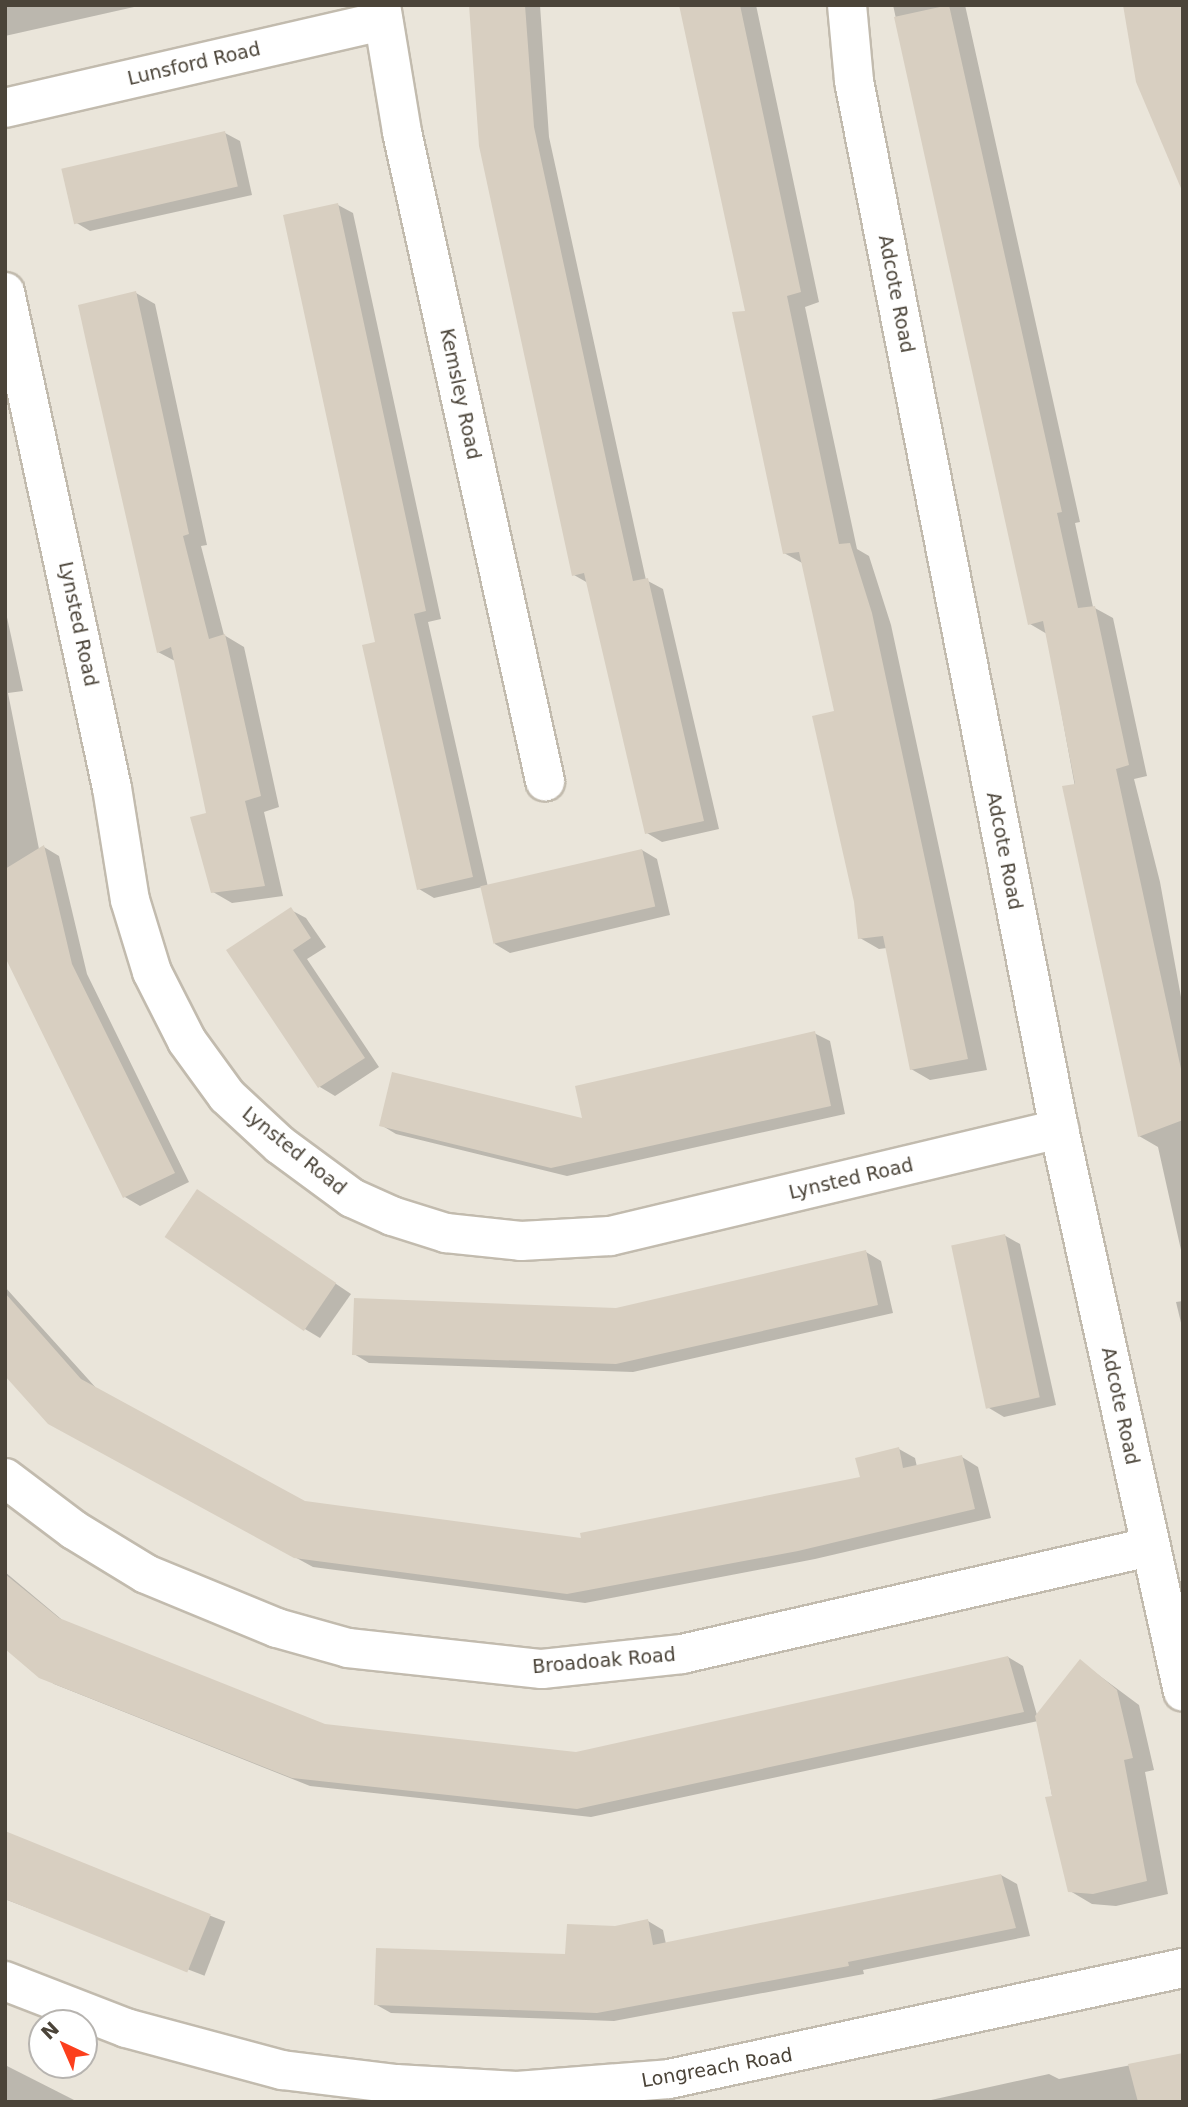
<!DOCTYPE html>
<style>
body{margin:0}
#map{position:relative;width:1188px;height:2107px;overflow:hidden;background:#f6f3ec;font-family:"DejaVu Sans",sans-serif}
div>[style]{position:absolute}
.residential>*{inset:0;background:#eae5da}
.shadow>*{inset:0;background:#0003;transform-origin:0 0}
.building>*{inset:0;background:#d8cfc1;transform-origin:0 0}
.roads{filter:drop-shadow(2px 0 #c2bbae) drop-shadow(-2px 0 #c2bbae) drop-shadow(0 2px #c2bbae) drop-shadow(0 -2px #c2bbae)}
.minor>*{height:38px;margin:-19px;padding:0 19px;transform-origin:19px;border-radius:19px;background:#fff}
span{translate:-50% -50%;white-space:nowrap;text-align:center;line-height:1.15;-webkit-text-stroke:5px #fff;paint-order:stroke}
.street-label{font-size:19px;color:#4b4439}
.frame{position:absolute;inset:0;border:7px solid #4b4439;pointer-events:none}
.north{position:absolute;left:28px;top:2009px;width:70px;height:70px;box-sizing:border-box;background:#fff;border:2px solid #b7b4b0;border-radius:50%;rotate:316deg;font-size:19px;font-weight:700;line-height:28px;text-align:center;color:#4b4439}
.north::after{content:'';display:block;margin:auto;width:24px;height:32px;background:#fc3f1d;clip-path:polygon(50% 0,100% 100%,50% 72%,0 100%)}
</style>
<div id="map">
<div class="residential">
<i style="clip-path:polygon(evenodd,5px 5px,1183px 5px,1183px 2102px,5px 2102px,5px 5px,42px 2023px,84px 2023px,84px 2065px,42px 2065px,42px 2023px)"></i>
</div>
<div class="shadow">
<i style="clip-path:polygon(5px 5px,143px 5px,5px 36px)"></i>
<i style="clip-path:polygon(471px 5px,540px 5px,549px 137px,646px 580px,663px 589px,719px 829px,662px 842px,647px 833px,588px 583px,574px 575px)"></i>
<i style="clip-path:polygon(682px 5px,756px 5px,819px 302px,805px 307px,857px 549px,869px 556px,891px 625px,987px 1070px,930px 1080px,911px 1069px,887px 948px,879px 949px,860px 938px,836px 712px,804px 564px,784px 553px,747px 313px)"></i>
<i style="clip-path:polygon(893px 5px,965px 5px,1080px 522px,1075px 523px,1093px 607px,1113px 618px,1147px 776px,1134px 779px,1160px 882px,1183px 1008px,1183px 1259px,1158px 1147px,1139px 1136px,1047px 634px,1030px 624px)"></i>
<i style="clip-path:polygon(225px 133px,240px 141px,252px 195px,90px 231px,75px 222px)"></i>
<i style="clip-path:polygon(338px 205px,353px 213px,441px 619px,428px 622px,488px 887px,642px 850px,657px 859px,670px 915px,510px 953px,495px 944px,482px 887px,434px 898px,419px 889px,377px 644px)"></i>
<i style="clip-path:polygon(136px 293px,155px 304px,207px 545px,201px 546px,224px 635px,244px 647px,279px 807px,264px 812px,283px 896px,232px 903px,213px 892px,208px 814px,175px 661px,158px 652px)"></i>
<i style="clip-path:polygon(5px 608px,23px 691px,8px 693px,39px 849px,44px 847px,59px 856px,87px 974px,189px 1182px,140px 1206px,125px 1197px,5px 953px)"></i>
<i style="clip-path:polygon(291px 910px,306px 918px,326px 947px,307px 959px,379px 1067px,335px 1096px,320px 1087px,229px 950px)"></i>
<i style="clip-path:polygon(814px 1033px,830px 1041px,845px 1114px,567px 1176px,396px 1134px,381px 1125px,584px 1120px)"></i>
<i style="clip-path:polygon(212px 1200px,351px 1294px,320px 1338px,305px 1329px)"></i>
<i style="clip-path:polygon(1004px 1235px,1020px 1244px,1056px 1405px,1004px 1417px,989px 1408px)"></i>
<i style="clip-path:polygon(866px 1252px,881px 1261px,893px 1313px,633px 1372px,369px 1363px,354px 1354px,617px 1310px)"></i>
<i style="clip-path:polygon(5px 1287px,97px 1389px,305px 1502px,583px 1540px,862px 1478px,899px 1449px,915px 1458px,917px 1467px,962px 1457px,978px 1467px,991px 1518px,815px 1559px,585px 1603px,313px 1567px,66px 1432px,5px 1373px)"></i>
<i style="clip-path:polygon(1183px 1301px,1183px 1331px,1176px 1302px)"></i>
<i style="clip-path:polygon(5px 1572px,67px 1624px,324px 1726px,576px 1754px,1008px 1657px,1023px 1666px,1037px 1715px,1081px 1662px,1139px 1705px,1154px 1770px,1145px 1772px,1168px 1894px,1116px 1906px,1092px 1904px,1070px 1891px,1038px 1721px,591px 1817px,310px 1786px,54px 1684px,5px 1647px)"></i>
<i style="left:5px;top:1837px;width:236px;height:58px;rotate:21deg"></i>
<i style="clip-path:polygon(1001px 1875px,1017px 1884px,1030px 1936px,863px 1970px,864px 1974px,614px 2021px,391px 2013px,375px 2004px,567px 1956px,615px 1927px,648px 1921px,663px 1930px,666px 1944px)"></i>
<i style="clip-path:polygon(1183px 2055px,1183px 2102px,922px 2102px,1049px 2074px,1059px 2079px)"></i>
<i style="clip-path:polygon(5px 2065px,78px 2102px,5px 2102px)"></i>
</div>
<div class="building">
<i style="clip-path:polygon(469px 5px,525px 5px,534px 127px,611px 482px,633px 581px,648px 578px,704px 821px,645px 834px,584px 573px,572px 576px,479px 146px)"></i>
<i style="clip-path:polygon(679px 5px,740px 5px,801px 292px,787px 296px,839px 544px,850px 543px,872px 613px,968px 1059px,910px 1070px,883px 936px,858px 939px,854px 902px,812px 716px,834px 711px,799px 552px,783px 554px,732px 312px,745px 311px)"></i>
<i style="clip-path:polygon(949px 5px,1062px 512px,1057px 513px,1078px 608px,1095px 606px,1129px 765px,1116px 769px,1183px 1078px,1183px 1120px,1138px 1137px,1062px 786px,1075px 784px,1043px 621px,1028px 625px,894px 17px)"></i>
<i style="clip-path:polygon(1123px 5px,1183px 5px,1183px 193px,1136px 82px)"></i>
<i style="left:225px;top:131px;width:57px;height:168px;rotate:77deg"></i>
<i style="clip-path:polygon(338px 203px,426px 611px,414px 614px,473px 877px,417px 890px,362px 645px,375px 642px,283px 215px)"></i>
<i style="clip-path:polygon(136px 291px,189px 534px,183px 536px,209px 639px,225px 634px,261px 796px,245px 801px,265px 886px,211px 893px,190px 817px,206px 813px,171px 647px,157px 653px,87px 346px,78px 305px)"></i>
<i style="clip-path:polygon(44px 845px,72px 964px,175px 1173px,123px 1198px,5px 957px,5px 869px)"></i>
<i style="left:642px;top:849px;width:59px;height:166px;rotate:77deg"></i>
<i style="clip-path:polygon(291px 907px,311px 938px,293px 950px,365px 1058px,318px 1088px,226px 950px)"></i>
<i style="clip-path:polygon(815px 1031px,831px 1106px,551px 1168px,379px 1126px,392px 1072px,582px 1118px,575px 1086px)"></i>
<i style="left:197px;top:1189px;width:168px;height:58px;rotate:34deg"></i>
<i style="left:1005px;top:1234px;width:167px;height:55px;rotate:78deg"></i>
<i style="clip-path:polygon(866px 1250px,878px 1305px,616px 1364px,352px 1355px,354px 1298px,616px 1308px)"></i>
<i style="clip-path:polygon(5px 1293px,81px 1379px,305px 1501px,581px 1538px,580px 1533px,860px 1477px,855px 1458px,899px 1447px,903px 1468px,962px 1455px,975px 1509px,798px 1551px,567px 1594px,294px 1558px,48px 1424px,5px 1376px)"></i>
<i style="clip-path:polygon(5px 1574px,59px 1618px,325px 1724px,576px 1752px,1008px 1656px,1024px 1712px,577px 1809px,292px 1778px,39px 1678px,5px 1649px)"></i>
<i style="clip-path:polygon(1080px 1659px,1117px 1690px,1133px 1758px,1124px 1760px,1147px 1881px,1093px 1894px,1068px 1892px,1045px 1797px,1052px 1796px,1035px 1716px)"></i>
<i style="left:5px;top:1831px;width:222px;height:63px;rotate:22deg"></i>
<i style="clip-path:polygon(1001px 1874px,1016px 1928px,848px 1962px,849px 1966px,597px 2013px,374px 2005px,376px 1948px,565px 1954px,567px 1924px,615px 1926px,648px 1919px,653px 1945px)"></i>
<i style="clip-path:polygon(1183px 2053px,1183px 2102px,1138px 2102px,1128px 2064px)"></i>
</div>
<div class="roads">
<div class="minor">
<i style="left:381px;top:5px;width:129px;rotate:80.6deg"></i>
<i style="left:402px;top:132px;width:665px;rotate:77.57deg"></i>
<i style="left:847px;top:5px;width:76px;rotate:84.7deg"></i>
<i style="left:854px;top:81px;width:1068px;rotate:78.93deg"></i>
<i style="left:1059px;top:1129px;width:576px;rotate:77.58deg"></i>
<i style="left:5px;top:108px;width:388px;rotate:-13deg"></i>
<i style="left:5px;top:292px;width:507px;rotate:77.83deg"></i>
<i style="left:112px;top:788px;width:113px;rotate:80.9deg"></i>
<i style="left:130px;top:900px;width:75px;rotate:73deg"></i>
<i style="left:152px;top:972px;width:77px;rotate:63.1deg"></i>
<i style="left:187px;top:1041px;width:68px;rotate:54deg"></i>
<i style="left:227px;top:1096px;width:72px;rotate:42.8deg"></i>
<i style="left:280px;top:1145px;width:89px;rotate:36.4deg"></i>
<i style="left:352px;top:1198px;width:44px;rotate:24.2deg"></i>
<i style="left:392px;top:1216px;width:57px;rotate:17.5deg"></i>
<i style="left:446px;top:1233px;width:75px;rotate:6.1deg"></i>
<i style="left:521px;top:1241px;width:89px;rotate:-3.2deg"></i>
<i style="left:610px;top:1236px;width:462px;rotate:-13.4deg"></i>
<i style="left:5px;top:1478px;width:86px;rotate:37deg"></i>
<i style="left:74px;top:1530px;width:84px;rotate:31.4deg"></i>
<i style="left:146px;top:1574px;width:142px;rotate:22.4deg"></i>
<i style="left:277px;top:1628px;width:74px;rotate:15.7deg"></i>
<i style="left:348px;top:1648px;width:195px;rotate:6.2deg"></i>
<i style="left:542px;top:1669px;width:141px;rotate:-6.1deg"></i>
<i style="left:682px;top:1654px;width:481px;rotate:-12.9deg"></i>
<i style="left:5px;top:1981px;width:130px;rotate:21.2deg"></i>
<i style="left:126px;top:2028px;width:162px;rotate:15.1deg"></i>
<i style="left:282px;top:2070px;width:115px;rotate:7deg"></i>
<i style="left:396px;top:2084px;width:121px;rotate:3.3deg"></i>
<i style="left:517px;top:2091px;width:152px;rotate:-4.5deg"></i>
<i style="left:669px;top:2079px;width:526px;rotate:-12.19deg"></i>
</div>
</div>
<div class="street-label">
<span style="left:194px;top:64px;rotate:-13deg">Lunsford Road</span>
<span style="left:896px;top:294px;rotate:79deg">Adcote Road</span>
<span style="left:460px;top:394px;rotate:78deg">Kemsley Road</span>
<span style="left:78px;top:624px;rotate:78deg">Lynsted Road</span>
<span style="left:1004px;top:851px;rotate:79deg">Adcote Road</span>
<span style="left:294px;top:1151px;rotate:39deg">Lynsted Road</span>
<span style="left:851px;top:1179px;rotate:-13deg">Lynsted Road</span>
<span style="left:1120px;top:1406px;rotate:78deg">Adcote Road</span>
<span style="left:604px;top:1661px;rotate:-5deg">Broadoak Road</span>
<span style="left:717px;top:2068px;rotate:-10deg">Longreach Road</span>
</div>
<div class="frame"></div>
<div class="north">N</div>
</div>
